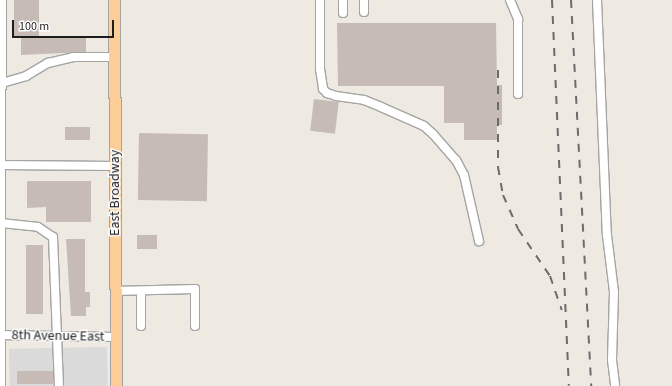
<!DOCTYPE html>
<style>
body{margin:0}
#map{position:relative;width:672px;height:386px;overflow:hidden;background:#eeeae2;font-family:"Source Sans 3",sans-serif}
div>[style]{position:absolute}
.residential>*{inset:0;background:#dbdada;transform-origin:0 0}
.building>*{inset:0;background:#c6bcb5;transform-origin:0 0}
.roads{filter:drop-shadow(1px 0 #a4a4a4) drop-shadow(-1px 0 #a4a4a4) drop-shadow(0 1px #a4a4a4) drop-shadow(0 -1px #a4a4a4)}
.minor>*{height:8px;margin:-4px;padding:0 4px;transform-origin:4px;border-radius:4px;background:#fff}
.major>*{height:11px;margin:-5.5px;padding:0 5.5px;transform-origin:5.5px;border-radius:5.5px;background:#fdcd98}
.rail>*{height:2px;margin-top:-1px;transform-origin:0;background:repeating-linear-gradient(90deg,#6b6b6b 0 8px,transparent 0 16px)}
span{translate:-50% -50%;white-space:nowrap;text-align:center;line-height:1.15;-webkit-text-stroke:3px #fff;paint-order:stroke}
.street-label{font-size:14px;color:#1d1d1d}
.scale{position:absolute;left:12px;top:20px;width:102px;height:18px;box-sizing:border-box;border:2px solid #1d1d1d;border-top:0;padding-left:5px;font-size:12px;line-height:14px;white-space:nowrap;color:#1d1d1d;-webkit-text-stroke:3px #fff;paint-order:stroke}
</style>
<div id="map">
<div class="residential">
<i style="left:107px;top:347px;width:39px;height:98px;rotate:89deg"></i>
</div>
<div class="building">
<i style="clip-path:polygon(14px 0,39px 0,39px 36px,86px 36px,86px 52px,21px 55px,21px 36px,14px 36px)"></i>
<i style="clip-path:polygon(337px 23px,496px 23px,497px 85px,502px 85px,502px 125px,497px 125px,497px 140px,464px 140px,464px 123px,444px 123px,444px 86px,338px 86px)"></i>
<i style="left:314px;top:99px;width:25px;height:32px;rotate:7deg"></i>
<i style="left:65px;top:127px;width:25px;height:13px"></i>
<i style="left:139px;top:133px;width:69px;height:67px;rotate:1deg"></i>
<i style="clip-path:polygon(27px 181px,91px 181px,91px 222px,46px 222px,46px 207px,27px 208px)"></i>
<i style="left:137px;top:235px;width:20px;height:14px"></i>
<i style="clip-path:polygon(66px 239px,85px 239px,85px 292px,90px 292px,90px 307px,86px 307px,86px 316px,71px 316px)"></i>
<i style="left:26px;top:245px;width:17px;height:69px"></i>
<i style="left:17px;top:371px;width:36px;height:13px"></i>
</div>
<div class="roads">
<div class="minor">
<i style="left:320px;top:0;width:69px;rotate:90deg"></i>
<i style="left:320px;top:69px;width:20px;rotate:81deg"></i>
<i style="left:323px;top:89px;width:6px;rotate:45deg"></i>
<i style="left:327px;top:93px;width:9px;rotate:18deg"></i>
<i style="left:336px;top:96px;width:28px;rotate:8deg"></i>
<i style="left:364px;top:100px;width:18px;rotate:22deg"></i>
<i style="left:381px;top:107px;width:47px;rotate:23.8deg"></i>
<i style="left:424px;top:126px;width:12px;rotate:42deg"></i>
<i style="left:433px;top:134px;width:35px;rotate:49deg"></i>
<i style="left:456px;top:160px;width:17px;rotate:62deg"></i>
<i style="left:464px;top:175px;width:68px;rotate:77.2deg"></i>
<i style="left:343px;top:0;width:13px;rotate:90deg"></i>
<i style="left:364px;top:0;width:12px;rotate:90deg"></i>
<i style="left:510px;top:0;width:21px;rotate:67deg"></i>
<i style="left:518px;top:19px;width:75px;rotate:90deg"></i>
<i style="left:597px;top:0;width:235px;rotate:87.6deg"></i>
<i style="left:607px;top:235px;width:57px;rotate:83deg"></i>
<i style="left:614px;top:292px;width:68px;rotate:91.7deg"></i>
<i style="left:612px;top:360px;width:26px;rotate:83deg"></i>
<i style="left:2px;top:83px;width:25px;rotate:-16deg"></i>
<i style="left:26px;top:76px;width:26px;rotate:-31deg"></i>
<i style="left:48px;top:63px;width:26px;rotate:-13deg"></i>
<i style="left:73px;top:57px;width:42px"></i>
<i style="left:0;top:165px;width:115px;rotate:0.5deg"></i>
<i style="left:1px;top:223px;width:37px;rotate:6deg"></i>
<i style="left:38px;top:227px;width:18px;rotate:34deg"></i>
<i style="left:53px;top:237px;width:149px;rotate:87.7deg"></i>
<i style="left:115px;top:291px;width:80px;rotate:-1.4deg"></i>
<i style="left:195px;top:289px;width:37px;rotate:90deg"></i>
<i style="left:141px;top:291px;width:35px;rotate:90deg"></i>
<i style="left:0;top:335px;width:115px;rotate:1deg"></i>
<i style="left:1px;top:386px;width:386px;rotate:-89.9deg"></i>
</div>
<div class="major">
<i style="left:114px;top:0;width:386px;rotate:89.7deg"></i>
</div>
</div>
<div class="rail">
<i style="left:552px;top:0;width:386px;rotate:87.5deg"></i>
<i style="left:571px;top:0;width:387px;rotate:87deg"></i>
<i style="left:498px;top:70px;width:97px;rotate:90deg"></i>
<i style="left:498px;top:167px;width:28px;rotate:80deg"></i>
<i style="left:503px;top:195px;width:37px;rotate:66deg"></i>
<i style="left:518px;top:229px;width:57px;rotate:55.8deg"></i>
<i style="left:550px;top:276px;width:36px;rotate:71deg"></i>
</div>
<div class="street-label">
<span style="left:115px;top:193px;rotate:-90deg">East Broadway</span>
<span style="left:58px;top:336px;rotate:1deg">8th Avenue East</span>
</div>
<div class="scale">100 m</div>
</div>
